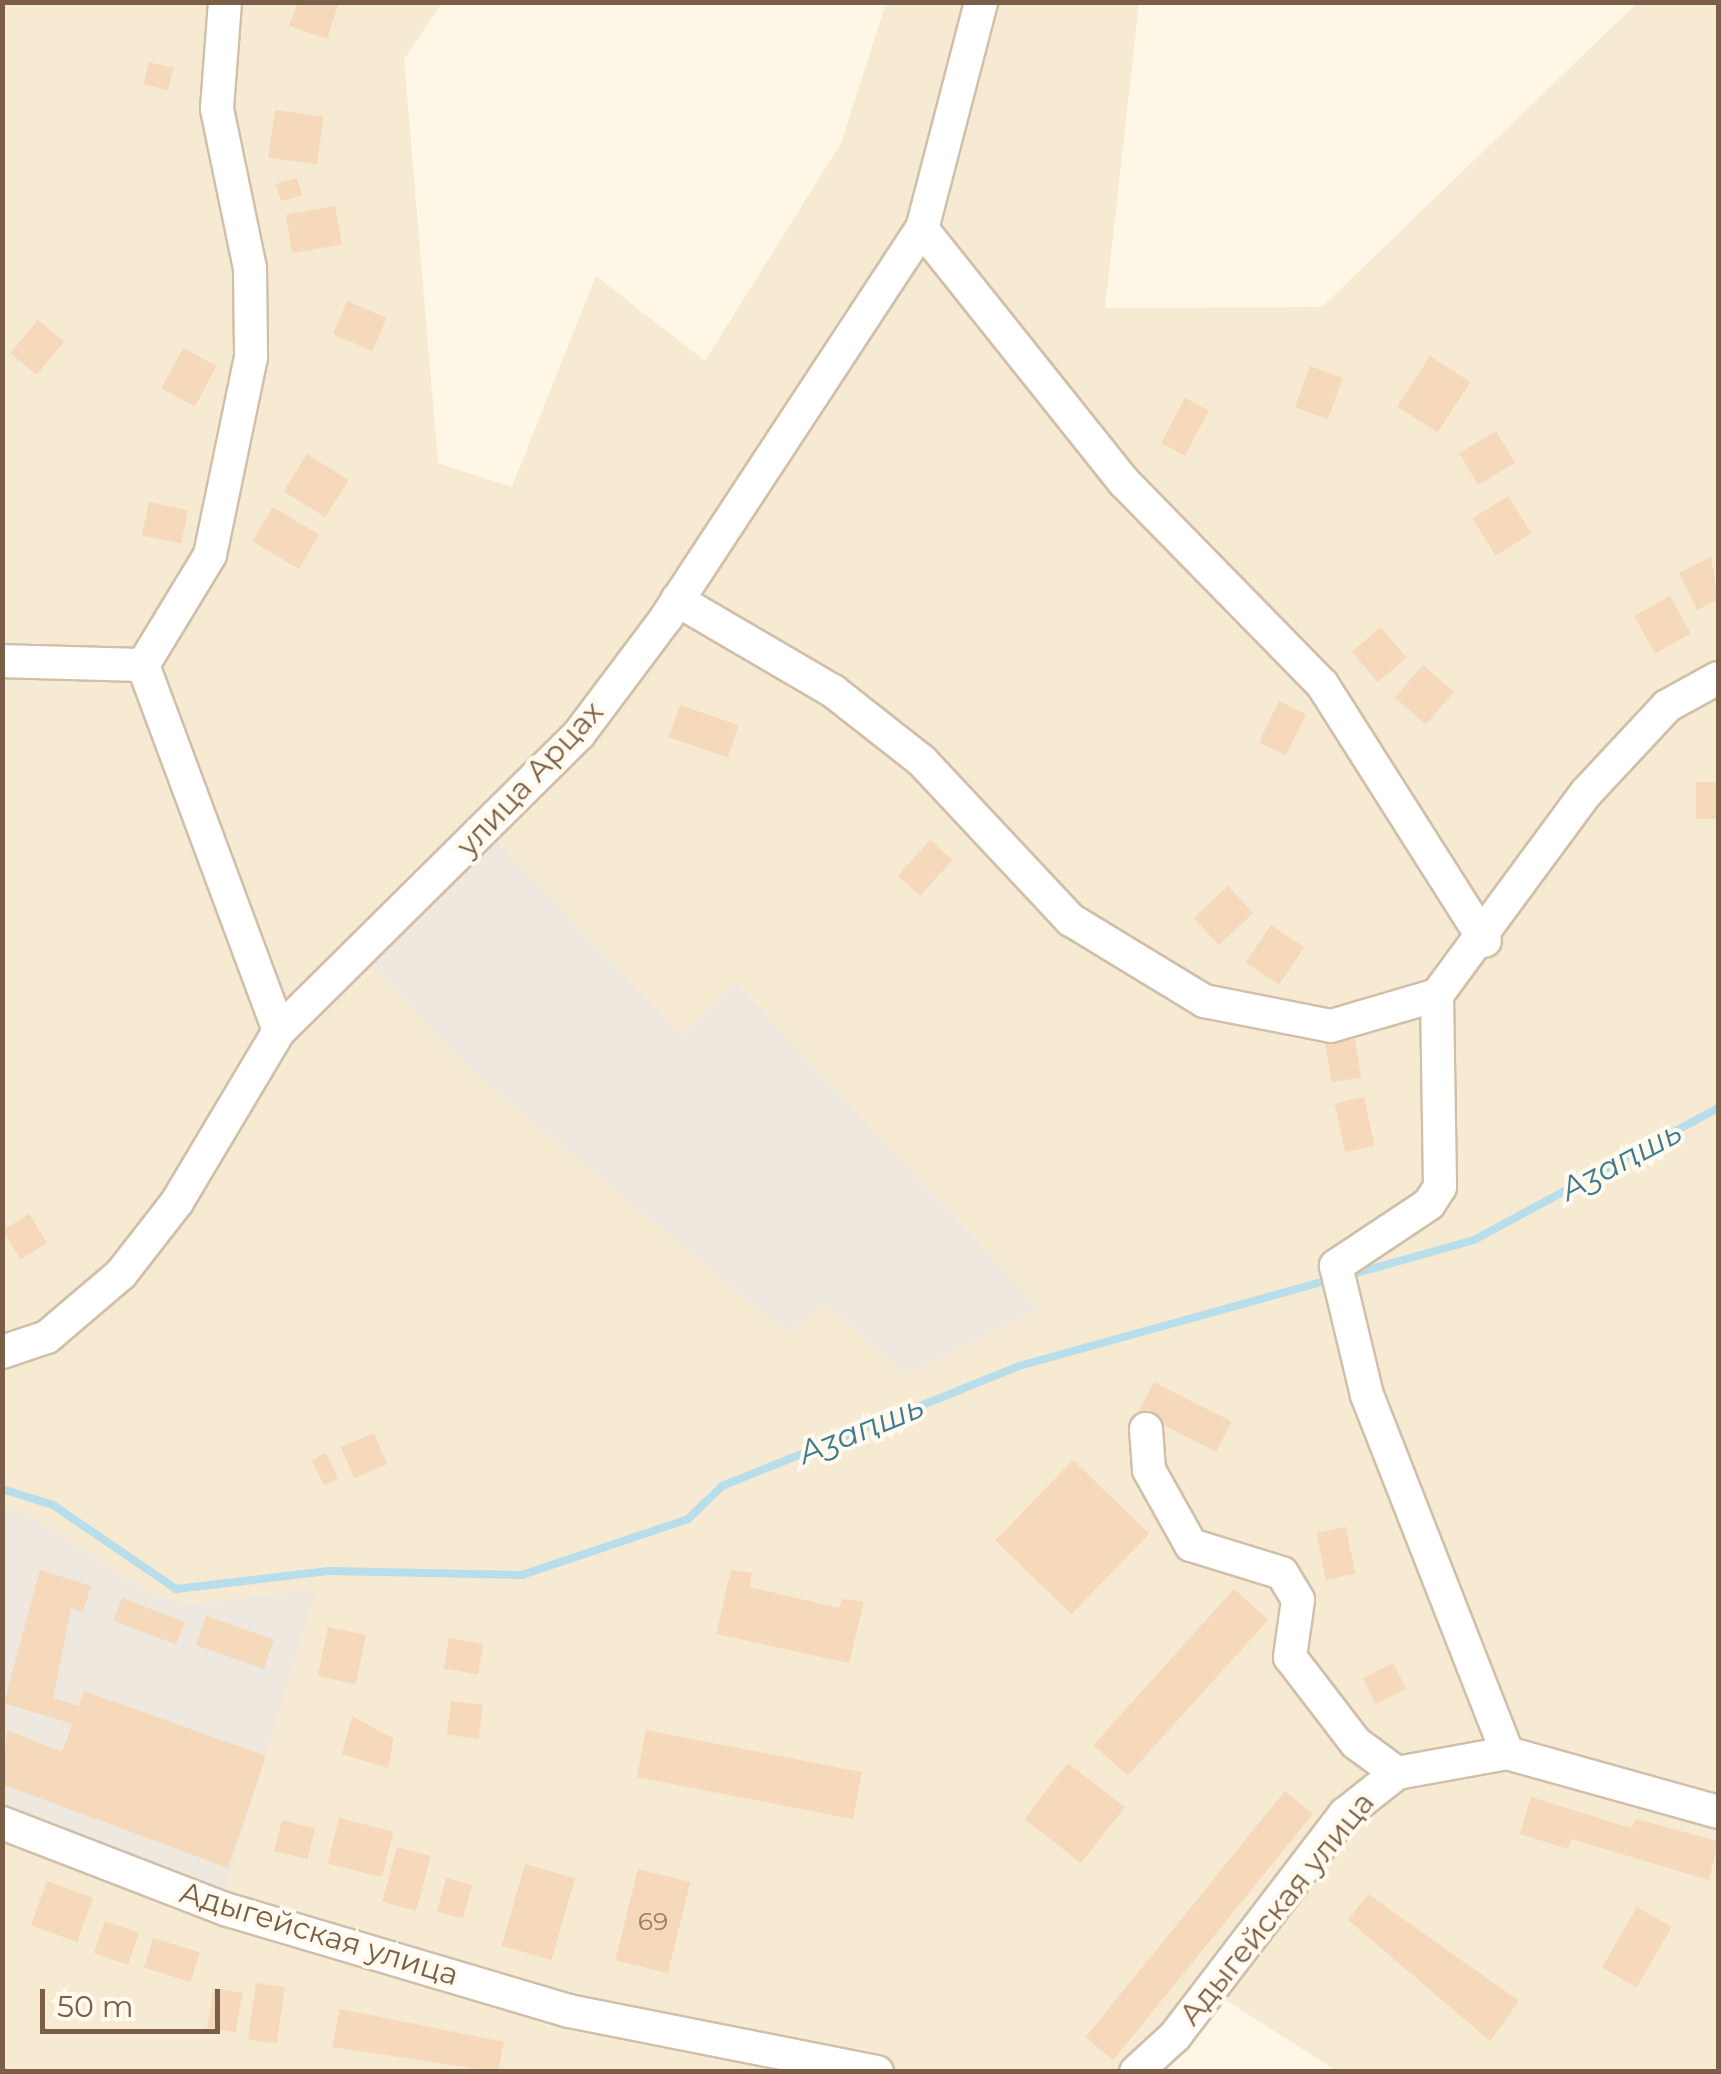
<!DOCTYPE html>
<meta charset="utf-8">
<style>
body{margin:0}
#map{position:relative;width:1721px;height:2074px;overflow:hidden;background:#fef7e5;font-family:Montserrat,sans-serif}
div>[style]{position:absolute}
.residential>*{inset:0;background:#f7ead3}
.industrial>*{inset:0;background:#eee8df}
.stream>*{height:8px;margin:-4px;padding:0 4px;transform-origin:4px;border-radius:4px;background:#b7deea}
.building>*{inset:0;background:#f6d8ba;transform-origin:0 0}
.roads{filter:drop-shadow(2px 0 #d1bfa9) drop-shadow(-2px 0 #d1bfa9) drop-shadow(0 2px #d1bfa9) drop-shadow(0 -2px #d1bfa9)}
.minor>*{height:32px;margin:-16px;padding:0 16px;transform-origin:16px;border-radius:16px;background:#fff}
span{translate:-50% -50%;white-space:nowrap;text-align:center;line-height:1.15;-webkit-text-stroke:8px #fffaed;paint-order:stroke}
.number-label{font-size:25px;color:#997c64}
.number-label span{-webkit-text-stroke-width:0}
.street-label{font-size:30px;color:#7a5e47}
.water-label{font-size:32px;color:#3e7a90;font-style:italic}
.frame{position:absolute;inset:0;border:5px solid #7a5e47;pointer-events:none}
.scale{position:absolute;left:40px;top:1989px;width:180px;height:45px;box-sizing:border-box;border:5px solid #7a5e47;border-top:0;padding-left:12px;font-size:30px;line-height:35px;white-space:nowrap;color:#7a5e47;-webkit-text-stroke:8px #fffaed;paint-order:stroke}
</style>
<div id="map">
<div class="residential">
<i style="clip-path:polygon(3px 3px,442px 3px,404px 59px,438px 463px,512px 487px,596px 276px,705px 361px,841px 143px,886px 3px,1139px 3px,1105px 308px,1322px 307px,1637px 3px,1718px 3px,1718px 2071px,1337px 2071px,1224px 1999px,1162px 2071px,3px 2072px)"></i>
</div>
<div class="industrial">
<i style="clip-path:polygon(492px 836px,682px 1036px,736px 983px,1040px 1309px,905px 1375px,826px 1303px,788px 1334px,475px 1074px,367px 961px)"></i>
<i style="clip-path:polygon(2px 1510px,24px 1512px,142px 1589px,189px 1605px,316px 1589px,223px 1896px,3px 1823px)"></i>
</div>
<div class="stream">
<i style="left:1346px;top:1276px;width:133px;rotate:-15.7deg"></i>
<i style="left:1474px;top:1240px;width:277px;rotate:-28.4deg"></i>
<i style="left:2px;top:1489px;width:53px;rotate:17.4deg"></i>
<i style="left:53px;top:1505px;width:149px;rotate:34.3deg"></i>
<i style="left:176px;top:1589px;width:154px;rotate:-6.7deg"></i>
<i style="left:329px;top:1571px;width:193px;rotate:1.2deg"></i>
<i style="left:522px;top:1575px;width:175px;rotate:-18.6deg"></i>
<i style="left:688px;top:1519px;width:47px;rotate:-44.1deg"></i>
<i style="left:722px;top:1486px;width:320px;rotate:-22deg"></i>
<i style="left:1019px;top:1366px;width:326px;rotate:-15.5deg"></i>
</div>
<div class="building">
<i style="clip-path:polygon(298px 2px,339px 2px,327px 39px,289px 26px)"></i>
<i style="left:149px;top:62px;width:25px;height:23px;rotate:14deg"></i>
<i style="left:275px;top:110px;width:49px;height:48px;rotate:8deg"></i>
<i style="left:297px;top:178px;width:18px;height:22px;rotate:74deg"></i>
<i style="left:335px;top:206px;width:39px;height:50px;rotate:80deg"></i>
<i style="left:347px;top:301px;width:43px;height:36px;rotate:23deg"></i>
<i style="left:38px;top:320px;width:34px;height:43px;rotate:40deg"></i>
<i style="left:183px;top:348px;width:38px;height:46px;rotate:28deg"></i>
<i style="left:1430px;top:356px;width:48px;height:60px;rotate:33deg"></i>
<i style="left:1310px;top:366px;width:35px;height:44px;rotate:20deg"></i>
<i style="left:1185px;top:398px;width:27px;height:51px;rotate:28deg"></i>
<i style="left:1496px;top:431px;width:37px;height:43px;rotate:59deg"></i>
<i style="left:307px;top:454px;width:49px;height:44px;rotate:32deg"></i>
<i style="left:1508px;top:496px;width:44px;height:42px;rotate:58deg"></i>
<i style="left:149px;top:502px;width:40px;height:34px;rotate:12deg"></i>
<i style="left:273px;top:507px;width:54px;height:40px;rotate:31deg"></i>
<i style="clip-path:polygon(1711px 557px,1718px 599px,1697px 610px,1679px 573px)"></i>
<i style="left:1670px;top:596px;width:43px;height:41px;rotate:61deg"></i>
<i style="left:1381px;top:627px;width:40px;height:38px;rotate:50deg"></i>
<i style="left:1423px;top:665px;width:41px;height:43px;rotate:41deg"></i>
<i style="left:1279px;top:701px;width:30px;height:46px;rotate:26deg"></i>
<i style="left:680px;top:705px;width:62px;height:34px;rotate:19deg"></i>
<i style="left:1718px;top:782px;width:37px;height:22px;rotate:90deg"></i>
<i style="left:930px;top:840px;width:30px;height:48px;rotate:42deg"></i>
<i style="left:1228px;top:886px;width:37px;height:47px;rotate:47deg"></i>
<i style="left:1271px;top:925px;width:40px;height:45px;rotate:34deg"></i>
<i style="left:1355px;top:1039px;width:39px;height:30px;rotate:81deg"></i>
<i style="left:1364px;top:1097px;width:50px;height:30px;rotate:78deg"></i>
<i style="left:29px;top:1214px;width:34px;height:31px;rotate:58deg"></i>
<i style="left:1154px;top:1382px;width:87px;height:34px;rotate:27deg"></i>
<i style="left:374px;top:1433px;width:34px;height:36px;rotate:67deg"></i>
<i style="left:326px;top:1453px;width:28px;height:16px;rotate:64deg"></i>
<i style="left:1073px;top:1460px;width:106px;height:112px;rotate:44deg"></i>
<i style="left:1346px;top:1527px;width:48px;height:30px;rotate:79deg"></i>
<i style="clip-path:polygon(40px 1570px,91px 1586px,83px 1612px,71px 1608px,53px 1698px,79px 1706px,84px 1691px,266px 1756px,228px 1868px,2px 1784px,7px 1730px,62px 1752px,72px 1724px,4px 1703px)"></i>
<i style="clip-path:polygon(731px 1570px,752px 1573px,749px 1587px,839px 1608px,842px 1599px,864px 1602px,849px 1663px,716px 1634px)"></i>
<i style="left:1234px;top:1589px;width:46px;height:210px;rotate:42deg"></i>
<i style="left:122px;top:1598px;width:67px;height:24px;rotate:21deg"></i>
<i style="left:206px;top:1616px;width:72px;height:31px;rotate:19deg"></i>
<i style="left:328px;top:1627px;width:39px;height:50px;rotate:12deg"></i>
<i style="left:449px;top:1638px;width:35px;height:31px;rotate:10deg"></i>
<i style="left:1393px;top:1663px;width:29px;height:34px;rotate:63deg"></i>
<i style="left:451px;top:1701px;width:32px;height:34px;rotate:7deg"></i>
<i style="clip-path:polygon(352px 1716px,394px 1739px,388px 1768px,342px 1754px)"></i>
<i style="left:646px;top:1730px;width:220px;height:48px;rotate:11deg"></i>
<i style="left:1068px;top:1763px;width:72px;height:71px;rotate:38deg"></i>
<i style="left:1285px;top:1791px;width:36px;height:317px;rotate:39deg"></i>
<i style="clip-path:polygon(1531px 1797px,1631px 1828px,1636px 1819px,1718px 1841px,1709px 1880px,1571px 1839px,1568px 1849px,1520px 1834px)"></i>
<i style="left:339px;top:1818px;width:56px;height:47px;rotate:14deg"></i>
<i style="left:282px;top:1820px;width:34px;height:32px;rotate:14deg"></i>
<i style="left:397px;top:1847px;width:35px;height:57px;rotate:15deg"></i>
<i style="left:525px;top:1864px;width:52px;height:85px;rotate:16deg"></i>
<i style="left:638px;top:1869px;width:54px;height:94px;rotate:14deg"></i>
<i style="left:446px;top:1878px;width:27px;height:35px;rotate:15deg"></i>
<i style="left:47px;top:1881px;width:49px;height:47px;rotate:20deg"></i>
<i style="clip-path:polygon(1368px 1894px,1519px 2001px,1490px 2041px,1348px 1920px)"></i>
<i style="left:1637px;top:1907px;width:40px;height:70px;rotate:30deg"></i>
<i style="left:105px;top:1921px;width:36px;height:34px;rotate:19deg"></i>
<i style="left:153px;top:1938px;width:49px;height:31px;rotate:17deg"></i>
<i style="left:256px;top:1983px;width:29px;height:57px;rotate:8deg"></i>
<i style="left:214px;top:1988px;width:29px;height:40px;rotate:10deg"></i>
<i style="clip-path:polygon(340px 2009px,504px 2042px,498px 2072px,332px 2047px)"></i>
</div>
<div class="roads">
<div class="minor">
<i style="left:225px;top:2px;width:107px;rotate:94.3deg"></i>
<i style="left:217px;top:109px;width:163px;rotate:78.3deg"></i>
<i style="left:250px;top:269px;width:88px;rotate:89.3deg"></i>
<i style="left:251px;top:357px;width:202px;rotate:101.7deg"></i>
<i style="left:210px;top:555px;width:129px;rotate:121.3deg"></i>
<i style="left:143px;top:665px;width:390px;rotate:69.6deg"></i>
<i style="left:922px;top:229px;width:324px;rotate:51.4deg"></i>
<i style="left:1124px;top:482px;width:283px;rotate:45.6deg"></i>
<i style="left:1322px;top:684px;width:304px;rotate:57.6deg"></i>
<i style="left:677px;top:600px;width:181px;rotate:30.3deg"></i>
<i style="left:833px;top:691px;width:113px;rotate:38.2deg"></i>
<i style="left:922px;top:761px;width:218px;rotate:46.9deg"></i>
<i style="left:1071px;top:920px;width:156px;rotate:31.3deg"></i>
<i style="left:1204px;top:1001px;width:129px;rotate:11.1deg"></i>
<i style="left:1331px;top:1026px;width:110px;rotate:-16.3deg"></i>
<i style="left:1437px;top:995px;width:251px;rotate:-53.6deg"></i>
<i style="left:1586px;top:793px;width:119px;rotate:-47deg"></i>
<i style="left:1667px;top:706px;width:58px;rotate:-28.8deg"></i>
<i style="left:2px;top:661px;width:141px;rotate:1.6deg"></i>
<i style="left:1437px;top:995px;width:192px;rotate:89.1deg"></i>
<i style="left:1440px;top:1187px;width:20px;rotate:123deg"></i>
<i style="left:1429px;top:1204px;width:112px;rotate:146.3deg"></i>
<i style="left:1336px;top:1266px;width:133px;rotate:76.5deg"></i>
<i style="left:1367px;top:1395px;width:384px;rotate:68.6deg"></i>
<i style="left:2px;top:1352px;width:47px;rotate:-18.4deg"></i>
<i style="left:47px;top:1337px;width:97px;rotate:-40.4deg"></i>
<i style="left:121px;top:1274px;width:91px;rotate:-52.1deg"></i>
<i style="left:177px;top:1202px;width:199px;rotate:-59.2deg"></i>
<i style="left:279px;top:1031px;width:422px;rotate:-44.7deg"></i>
<i style="left:579px;top:734px;width:145px;rotate:-53.1deg"></i>
<i style="left:666px;top:618px;width:466px;rotate:-56.7deg"></i>
<i style="left:922px;top:229px;width:235px;rotate:-75.4deg"></i>
<i style="left:1146px;top:1429px;width:41px;rotate:85.8deg"></i>
<i style="left:1149px;top:1470px;width:86px;rotate:60.8deg"></i>
<i style="left:1191px;top:1545px;width:95px;rotate:17.1deg"></i>
<i style="left:1282px;top:1573px;width:31px;rotate:59deg"></i>
<i style="left:1298px;top:1600px;width:58px;rotate:98deg"></i>
<i style="left:1290px;top:1657px;width:108px;rotate:52.5deg"></i>
<i style="left:1356px;top:1743px;width:51px;rotate:36.2deg"></i>
<i style="left:2px;top:1823px;width:242px;rotate:21.1deg"></i>
<i style="left:228px;top:1910px;width:356px;rotate:16.5deg"></i>
<i style="left:569px;top:2011px;width:314px;rotate:11.2deg"></i>
<i style="left:1136px;top:2072px;width:53px;rotate:-42.7deg"></i>
<i style="left:1175px;top:2036px;width:280px;rotate:-52.6deg"></i>
<i style="left:1345px;top:1814px;width:66px;rotate:-38.3deg"></i>
<i style="left:1397px;top:1773px;width:112px;rotate:-10.3deg"></i>
<i style="left:1507px;top:1753px;width:219px;rotate:15.6deg"></i>
</div>
</div>
<div class="number-label">
<span style="left:653px;top:1921px">69</span>
</div>
<div class="street-label">
<span style="left:530px;top:779px;rotate:-47deg">улица Арцах</span>
<span style="left:1277px;top:1909px;rotate:-51deg">Адыгейская улица</span>
<span style="left:319px;top:1934px;rotate:17deg">Адыгейская улица</span>
</div>
<div class="water-label">
<span style="left:1621px;top:1161px;rotate:-28deg">Аӡаԥшь</span>
<span style="left:861px;top:1430px;rotate:-22deg">Аӡаԥшь</span>
</div>
<div class="frame"></div>
<div class="scale">50 m</div>
</div>
